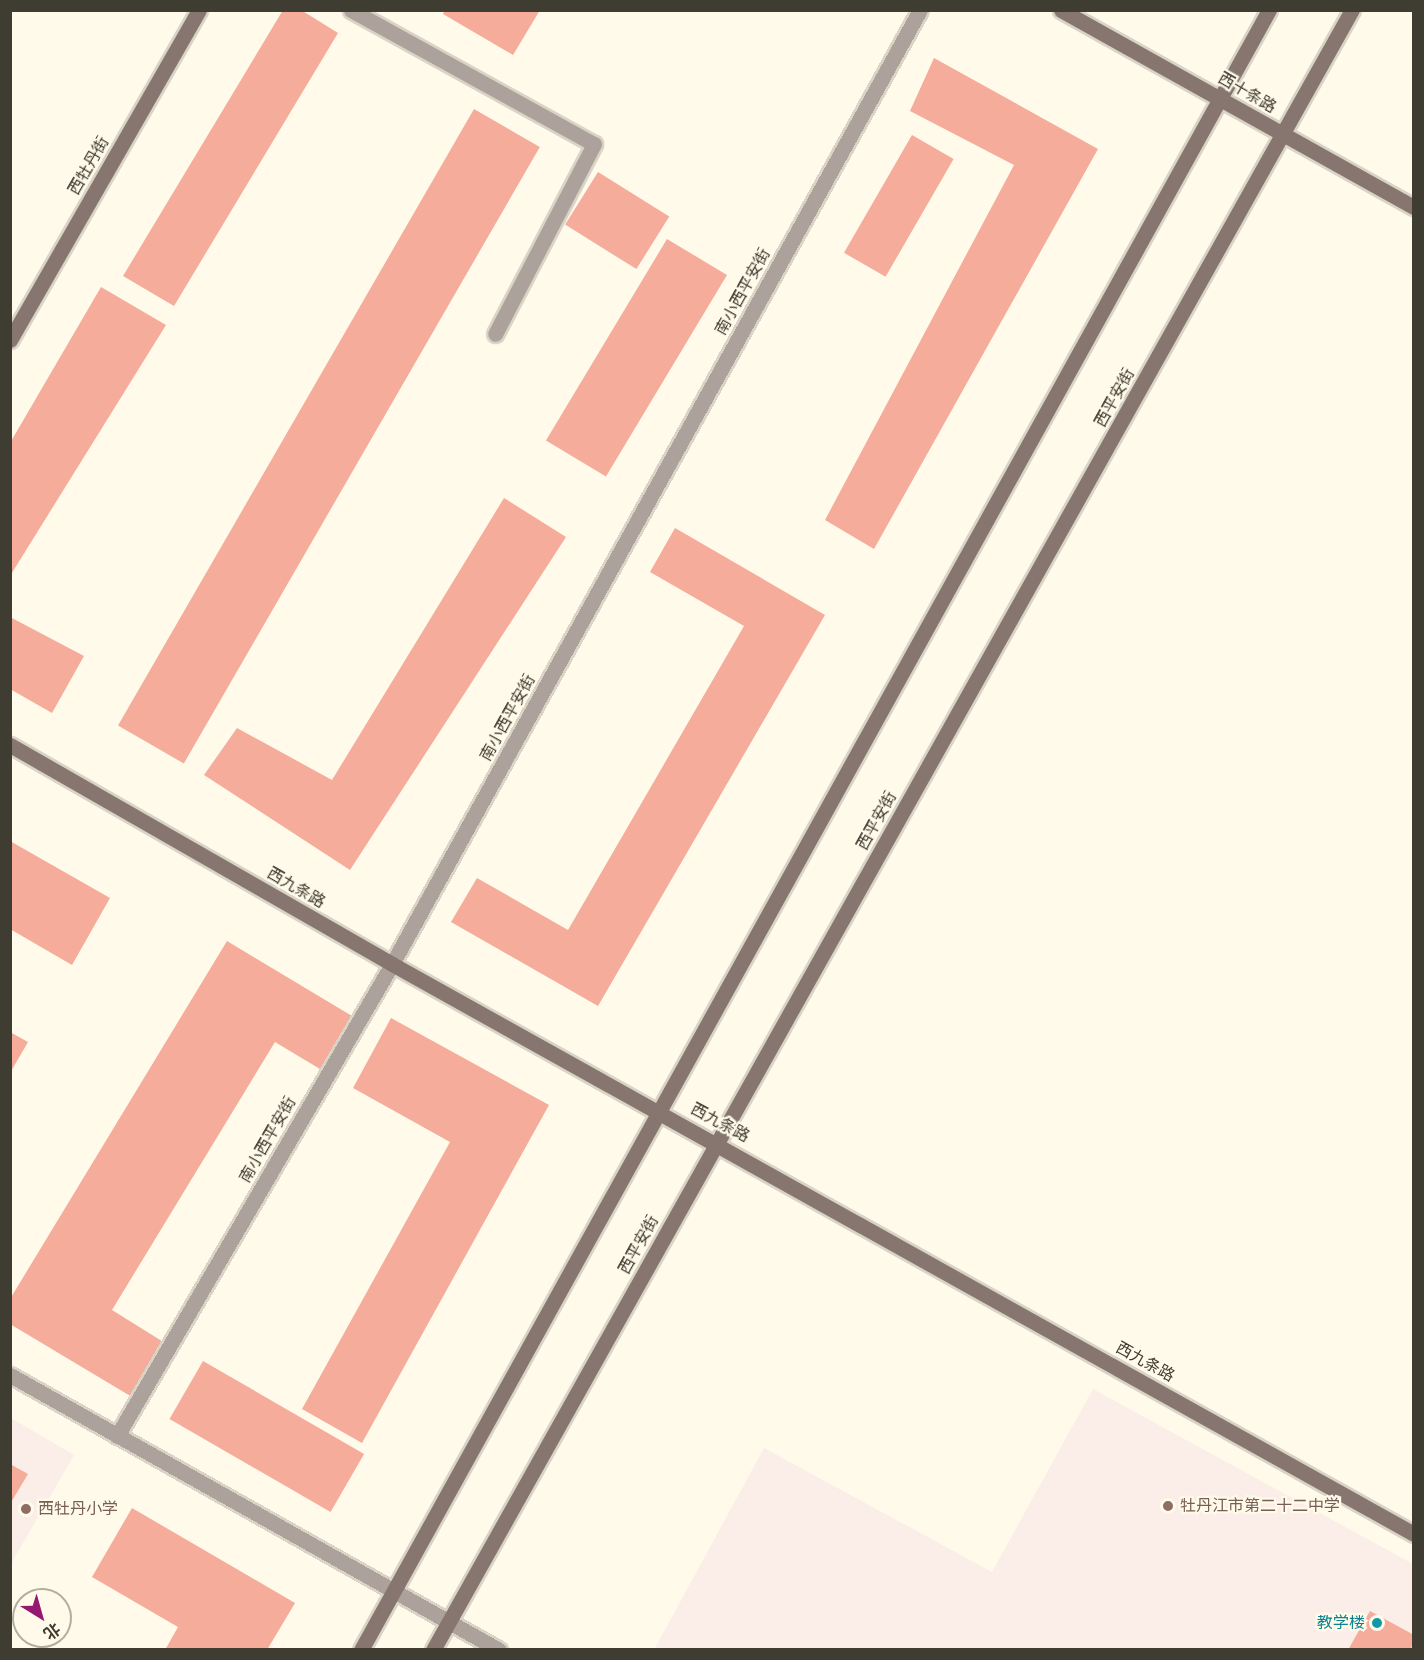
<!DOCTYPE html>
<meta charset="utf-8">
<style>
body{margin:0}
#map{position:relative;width:1424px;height:1660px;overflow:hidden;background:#fffaea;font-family:Rubik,"Noto Sans SC",sans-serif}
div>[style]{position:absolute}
.education>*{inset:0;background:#fbede7}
.building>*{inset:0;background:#f5ac9b;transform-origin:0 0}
.roads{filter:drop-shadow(2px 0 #d9d4c5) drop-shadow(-2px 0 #d9d4c5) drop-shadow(0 2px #d9d4c5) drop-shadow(0 -2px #d9d4c5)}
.lane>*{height:15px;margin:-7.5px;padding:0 7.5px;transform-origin:7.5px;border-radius:7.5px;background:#ada19c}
.street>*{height:15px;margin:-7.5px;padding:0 7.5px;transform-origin:7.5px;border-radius:7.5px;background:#ada19c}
.secondary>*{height:15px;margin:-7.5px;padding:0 7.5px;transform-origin:7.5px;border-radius:7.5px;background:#87766f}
.dots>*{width:16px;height:16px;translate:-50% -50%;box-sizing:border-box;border:3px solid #fffaea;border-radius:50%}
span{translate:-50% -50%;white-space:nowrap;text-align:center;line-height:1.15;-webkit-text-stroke:4.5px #fffaea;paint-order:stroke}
.street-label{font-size:16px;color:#3f3c31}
.education-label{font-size:16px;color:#785e54}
.left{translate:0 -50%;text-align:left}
.culture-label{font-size:16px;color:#0d838f}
.right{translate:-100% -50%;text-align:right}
.frame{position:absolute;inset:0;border:12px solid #3f3c31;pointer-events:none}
.north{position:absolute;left:12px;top:1588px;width:60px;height:60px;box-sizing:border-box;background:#fffaea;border:2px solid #b2aea0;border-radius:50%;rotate:143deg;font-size:16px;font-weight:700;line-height:24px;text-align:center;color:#3f3c31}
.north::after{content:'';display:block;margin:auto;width:21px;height:27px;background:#961871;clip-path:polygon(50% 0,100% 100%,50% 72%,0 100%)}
</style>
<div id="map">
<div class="education">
<i style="clip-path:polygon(1093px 1389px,1413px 1564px,1413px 1649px,654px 1650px,764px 1448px,992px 1572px)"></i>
<i style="clip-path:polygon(11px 1418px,74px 1455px,11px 1564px)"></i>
</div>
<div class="building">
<i style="clip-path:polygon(283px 10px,301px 10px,338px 33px,174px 306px,123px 276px)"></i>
<i style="clip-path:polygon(445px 10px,540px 10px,513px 55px,443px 14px)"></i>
<i style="clip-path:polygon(934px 58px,1098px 149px,874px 549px,825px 520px,1014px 165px,910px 111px)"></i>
<i style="left:474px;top:109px;width:76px;height:712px;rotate:30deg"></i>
<i style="left:912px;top:135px;width:48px;height:136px;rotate:30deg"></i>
<i style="left:598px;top:172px;width:84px;height:62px;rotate:32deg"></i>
<i style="left:667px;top:239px;width:70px;height:235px;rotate:31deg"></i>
<i style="clip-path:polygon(101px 287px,166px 325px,10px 576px,10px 443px)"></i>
<i style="clip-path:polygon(504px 498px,566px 537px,350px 870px,204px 775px,237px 728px,332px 780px)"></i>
<i style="clip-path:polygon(675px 528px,825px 615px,598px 1006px,451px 922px,477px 878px,568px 930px,744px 626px,650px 572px)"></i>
<i style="clip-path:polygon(10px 617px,84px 656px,52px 713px,10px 689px)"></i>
<i style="clip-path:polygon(10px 841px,110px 898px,72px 965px,10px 929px)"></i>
<i style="clip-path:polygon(227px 941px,352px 1016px,320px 1069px,275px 1042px,112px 1310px,165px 1343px,132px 1397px,10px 1324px,10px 1299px)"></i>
<i style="clip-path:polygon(391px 1018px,549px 1105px,362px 1443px,302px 1409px,450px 1142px,353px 1088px)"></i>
<i style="clip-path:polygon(10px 1032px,28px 1042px,10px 1073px)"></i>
<i style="left:203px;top:1361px;width:186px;height:67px;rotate:30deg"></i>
<i style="clip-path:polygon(10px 1464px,28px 1474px,10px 1504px)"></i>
<i style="clip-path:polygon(132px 1508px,295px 1603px,267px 1650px,165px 1650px,178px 1627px,92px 1577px)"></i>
<i style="clip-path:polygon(1370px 1611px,1414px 1635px,1411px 1650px,1348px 1650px)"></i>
</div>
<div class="roads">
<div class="lane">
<i style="left:351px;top:10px;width:277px;rotate:28.9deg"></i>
<i style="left:594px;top:144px;width:214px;rotate:117.5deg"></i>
<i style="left:117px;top:1436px;width:546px;rotate:-59.77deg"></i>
<i style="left:392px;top:964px;width:1090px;rotate:-61.04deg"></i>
</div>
<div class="street">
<i style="left:10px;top:1375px;width:561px;rotate:29.35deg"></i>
</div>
<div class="secondary">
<i style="left:1061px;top:10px;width:404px;rotate:29.2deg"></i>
<i style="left:10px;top:340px;width:380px;rotate:-60.2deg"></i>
<i style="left:10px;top:745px;width:440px;rotate:29.8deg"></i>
<i style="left:392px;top:964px;width:1170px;rotate:29.15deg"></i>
<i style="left:361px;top:1650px;width:1875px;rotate:-61.03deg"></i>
<i style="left:433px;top:1650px;width:1880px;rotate:-60.74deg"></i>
</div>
</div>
<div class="dots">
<i style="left:1168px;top:1506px;background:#8d6e63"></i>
<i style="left:26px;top:1509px;background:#8d6e63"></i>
<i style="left:1377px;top:1623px;background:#0f9aa8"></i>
</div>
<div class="street-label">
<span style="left:1247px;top:93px;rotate:30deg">西十条路</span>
<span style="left:89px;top:166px;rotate:-60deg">西牡丹街</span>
<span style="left:743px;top:292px;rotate:-61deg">南小西平安街</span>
<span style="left:1115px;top:398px;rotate:-61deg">西平安街</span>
<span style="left:508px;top:718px;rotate:-61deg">南小西平安街</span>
<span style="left:877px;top:821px;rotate:-61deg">西平安街</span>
<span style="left:296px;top:888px;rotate:30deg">西九条路</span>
<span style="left:720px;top:1123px;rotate:28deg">西九条路</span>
<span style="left:268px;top:1140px;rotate:-60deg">南小西平安街</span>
<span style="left:639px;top:1245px;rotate:-61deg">西平安街</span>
<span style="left:1145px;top:1362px;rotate:29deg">西九条路</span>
</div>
<div class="education-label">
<span class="left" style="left:1180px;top:1506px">牡丹江市第二十二中学</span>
<span class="left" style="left:38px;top:1509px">西牡丹小学</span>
</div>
<div class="culture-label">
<span class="right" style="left:1365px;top:1623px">教学楼</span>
</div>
<div class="frame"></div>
<div class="north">北</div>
</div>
